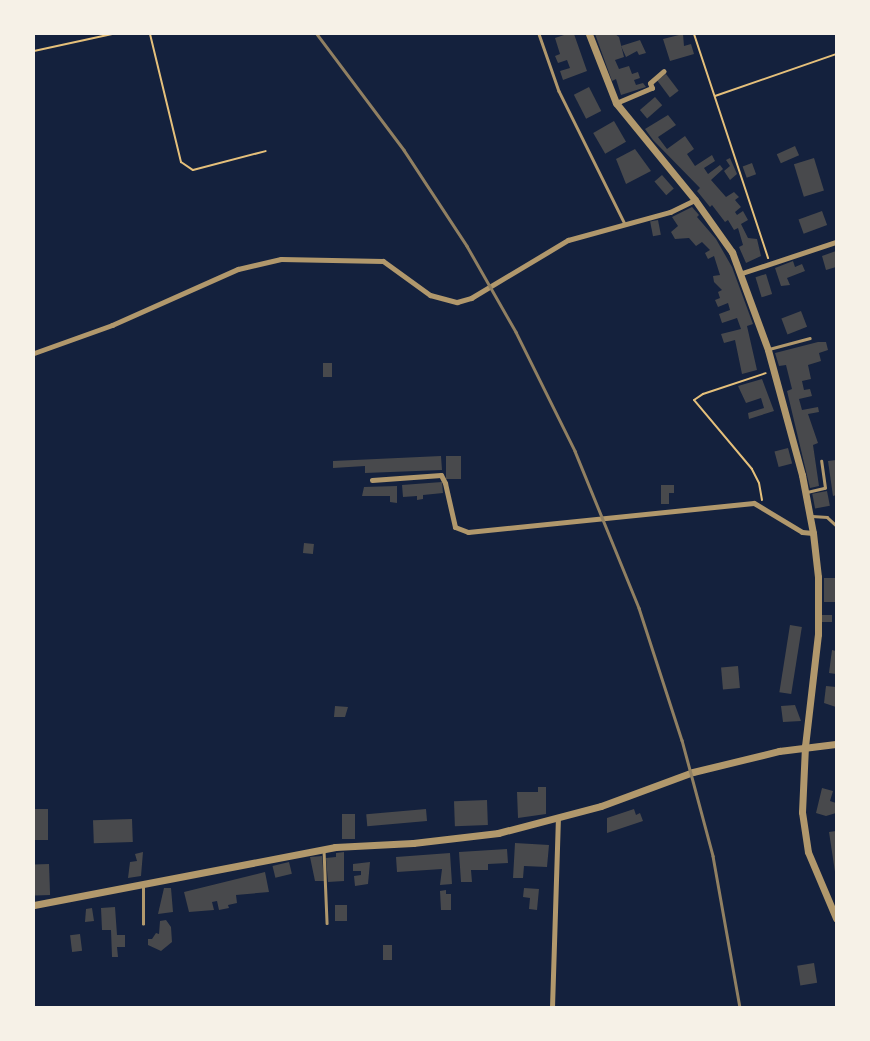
<!DOCTYPE html>
<style>
body{margin:0}
#map{position:relative;width:870px;height:1041px;overflow:hidden;background:#14213d;font-family:Karla,sans-serif}
div>[style]{position:absolute}
.building>*{inset:0;background:#48494c;transform-origin:0 0}
.path>*{height:2px;margin:-1px;padding:0 1px;transform-origin:1px;border-radius:1px;background:#e5c07b}
.service>*{height:2.5px;margin:-1.25px;padding:0 1.25px;transform-origin:1.25px;border-radius:1.25px;background:#b1986c}
.minor>*{height:5px;margin:-2.5px;padding:0 2.5px;transform-origin:2.5px;border-radius:2.5px;background:#b1986c}
.tertiary>*{height:7px;margin:-3.5px;padding:0 3.5px;transform-origin:3.5px;border-radius:3.5px;background:#b1986c}
.rail>*{height:2.5px;margin:-1.25px;padding:0 1.25px;transform-origin:1.25px;border-radius:1.25px;background:#918062}
span{translate:-50% -50%;white-space:nowrap;text-align:center;line-height:1.15;-webkit-text-stroke:4px #f6f1e7;paint-order:stroke}
.frame{position:absolute;inset:0;border:35px solid #f6f1e7;pointer-events:none}
</style>
<div id="map">
<div class="building">
<i style="clip-path:polygon(567px 34px,574px 34px,587px 71px,563px 80px,560px 71px,570px 68px,567px 60px,558px 63px,555px 56px,560px 54px,555px 38px)"></i>
<i style="clip-path:polygon(595px 34px,615px 34px,619px 37px,624px 57px,615px 60px,619px 69px,629px 66px,632px 74px,638px 72px,640px 78px,634px 80px,636px 85px,643px 83px,646px 87px,621px 95px,616px 79px,612px 81px)"></i>
<i style="clip-path:polygon(683px 34px,684px 46px,691px 44px,694px 54px,670px 61px,663px 39px)"></i>
<i style="clip-path:polygon(640px 40px,646px 53px,639px 55px,637px 51px,626px 57px,621px 46px)"></i>
<i style="left:666px;top:74px;width:21px;height:11px;rotate:53deg"></i>
<i style="left:589px;top:87px;width:27px;height:17px;rotate:63deg"></i>
<i style="left:655px;top:97px;width:11px;height:20px;rotate:49deg"></i>
<i style="clip-path:polygon(668px 115px,676px 125px,658px 137px,667px 149px,685px 136px,694px 149px,687px 154px,695px 166px,712px 155px,715px 161px,704px 168px,708px 174px,720px 165px,723px 169px,711px 180px,726px 197px,734px 192px,739px 197px,735px 200px,741px 207px,735px 212px,737px 215px,743px 211px,748px 220px,741px 224px,748px 238px,757px 239px,761px 256px,746px 263px,739px 247px,743px 245px,738px 228px,734px 230px,728px 220px,725px 222px,712px 205px,710px 207px,697px 191px,700px 188px,653px 140px,645px 129px)"></i>
<i style="left:614px;top:121px;width:24px;height:24px;rotate:60deg"></i>
<i style="left:795px;top:146px;width:10px;height:20px;rotate:66deg"></i>
<i style="clip-path:polygon(635px 149px,651px 171px,626px 184px,616px 159px)"></i>
<i style="clip-path:polygon(730px 158px,737px 174px,730px 180px,724px 171px,730px 166px,726px 160px)"></i>
<i style="left:814px;top:158px;width:34px;height:21px;rotate:73deg"></i>
<i style="left:752px;top:163px;width:12px;height:10px;rotate:70deg"></i>
<i style="left:662px;top:175px;width:18px;height:10px;rotate:49deg"></i>
<i style="clip-path:polygon(692px 207px,699px 215px,697px 217px,716px 239px,732px 267px,753px 324px,747px 326px,757px 370px,742px 374px,735px 340px,724px 343px,721px 334px,741px 329px,737px 318px,722px 323px,719px 314px,730px 310px,728px 303px,718px 307px,715px 300px,720px 298px,718px 292px,722px 290px,714px 282px,713px 276px,720px 275px,714px 256px,708px 259px,705px 253px,710px 250px,702px 242px,696px 246px,689px 238px,675px 239px,671px 232px,678px 226px,672px 217px)"></i>
<i style="left:822px;top:211px;width:15px;height:25px;rotate:70deg"></i>
<i style="left:658px;top:220px;width:15px;height:8px;rotate:79deg"></i>
<i style="clip-path:polygon(836px 251px,836px 267px,826px 270px,822px 256px)"></i>
<i style="clip-path:polygon(793px 261px,795px 267px,802px 264px,805px 271px,787px 278px,790px 285px,781px 286px,775px 268px)"></i>
<i style="left:766px;top:274px;width:21px;height:11px;rotate:73deg"></i>
<i style="left:801px;top:311px;width:17px;height:21px;rotate:69deg"></i>
<i style="clip-path:polygon(818px 342px,826px 342px,828px 350px,819px 353px,821px 361px,808px 365px,811px 379px,802px 381px,804px 390px,810px 389px,812px 396px,799px 399px,802px 410px,818px 407px,819px 412px,808px 414px,818px 443px,813px 445px,819px 486px,810px 488px,787px 391px,792px 389px,786px 365px,779px 366px,775px 353px)"></i>
<i style="left:323px;top:363px;width:9px;height:14px"></i>
<i style="clip-path:polygon(762px 379px,774px 411px,749px 419px,748px 413px,764px 408px,761px 398px,746px 403px,738px 386px)"></i>
<i style="left:788px;top:448px;width:16px;height:14px;rotate:75deg"></i>
<i style="clip-path:polygon(441px 456px,442px 470px,365px 473px,365px 466px,333px 468px,333px 461px)"></i>
<i style="left:446px;top:456px;width:15px;height:23px"></i>
<i style="clip-path:polygon(836px 460px,836px 495px,833px 496px,828px 461px)"></i>
<i style="clip-path:polygon(442px 482px,443px 493px,423px 495px,423px 499px,417px 500px,417px 496px,403px 497px,402px 485px)"></i>
<i style="clip-path:polygon(661px 485px,674px 485px,674px 493px,669px 493px,669px 504px,661px 504px)"></i>
<i style="clip-path:polygon(397px 486px,397px 503px,390px 502px,390px 496px,362px 496px,364px 487px)"></i>
<i style="left:827px;top:491px;width:15px;height:15px;rotate:79deg"></i>
<i style="left:304px;top:543px;width:10px;height:10px;rotate:6deg"></i>
<i style="left:824px;top:578px;width:12px;height:24px"></i>
<i style="left:822px;top:615px;width:10px;height:7px"></i>
<i style="left:790px;top:625px;width:12px;height:68px;rotate:9deg"></i>
<i style="clip-path:polygon(832px 650px,836px 651px,836px 674px,829px 673px)"></i>
<i style="left:738px;top:666px;width:22px;height:17px;rotate:85deg"></i>
<i style="clip-path:polygon(826px 686px,836px 687px,836px 707px,824px 703px)"></i>
<i style="clip-path:polygon(795px 705px,801px 721px,783px 722px,781px 706px)"></i>
<i style="clip-path:polygon(335px 706px,348px 707px,345px 717px,334px 717px)"></i>
<i style="clip-path:polygon(538px 787px,546px 787px,546px 814px,518px 818px,517px 792px,538px 792px)"></i>
<i style="clip-path:polygon(822px 788px,833px 791px,830px 801px,836px 803px,836px 813px,826px 816px,816px 813px)"></i>
<i style="left:487px;top:800px;width:25px;height:33px;rotate:88deg"></i>
<i style="left:34px;top:809px;width:14px;height:31px"></i>
<i style="left:426px;top:809px;width:12px;height:60px;rotate:85deg"></i>
<i style="clip-path:polygon(634px 809px,636px 815px,640px 813px,643px 821px,607px 833px,607px 818px)"></i>
<i style="left:342px;top:814px;width:13px;height:25px"></i>
<i style="left:132px;top:819px;width:23px;height:39px;rotate:88deg"></i>
<i style="clip-path:polygon(836px 831px,836px 872px,835px 872px,829px 832px)"></i>
<i style="clip-path:polygon(515px 843px,549px 845px,547px 867px,524px 866px,523px 878px,513px 878px)"></i>
<i style="clip-path:polygon(507px 849px,508px 863px,488px 864px,488px 870px,471px 870px,472px 882px,461px 882px,459px 852px)"></i>
<i style="clip-path:polygon(143px 852px,141px 876px,128px 878px,130px 862px,137px 861px,135px 854px)"></i>
<i style="clip-path:polygon(344px 852px,344px 881px,328px 882px,326px 858px,336px 857px,336px 853px)"></i>
<i style="clip-path:polygon(450px 853px,452px 884px,440px 885px,442px 869px,397px 872px,396px 857px)"></i>
<i style="clip-path:polygon(322px 856px,324px 881px,315px 881px,310px 857px)"></i>
<i style="left:289px;top:862px;width:12px;height:17px;rotate:76deg"></i>
<i style="clip-path:polygon(370px 862px,368px 884px,355px 886px,354px 876px,361px 875px,361px 871px,353px 871px,353px 864px)"></i>
<i style="left:49px;top:864px;width:31px;height:15px;rotate:88deg"></i>
<i style="clip-path:polygon(265px 872px,269px 892px,236px 895px,237px 903px,228px 905px,229px 908px,219px 910px,217px 901px,212px 902px,214px 910px,189px 912px,184px 892px)"></i>
<i style="clip-path:polygon(164px 888px,171px 888px,173px 912px,158px 914px)"></i>
<i style="clip-path:polygon(524px 888px,539px 889px,537px 910px,529px 909px,530px 898px,523px 897px)"></i>
<i style="clip-path:polygon(446px 890px,446px 894px,451px 894px,451px 910px,441px 910px,440px 891px)"></i>
<i style="left:335px;top:905px;width:12px;height:16px"></i>
<i style="clip-path:polygon(115px 907px,117px 935px,125px 935px,125px 947px,117px 947px,118px 957px,112px 957px,111px 930px,102px 930px,101px 908px)"></i>
<i style="clip-path:polygon(92px 908px,94px 921px,85px 922px,86px 909px)"></i>
<i style="clip-path:polygon(166px 920px,171px 927px,172px 942px,161px 951px,148px 945px,148px 939px,152px 939px,156px 933px,159px 934px,160px 921px)"></i>
<i style="left:80px;top:934px;width:17px;height:10px;rotate:83deg"></i>
<i style="left:383px;top:945px;width:9px;height:15px"></i>
<i style="left:814px;top:963px;width:20px;height:17px;rotate:81deg"></i>
</div>
<div class="path">
<i style="left:150px;top:34px;width:132px;rotate:76.4deg"></i>
<i style="left:181px;top:162px;width:14px;rotate:34deg"></i>
<i style="left:193px;top:170px;width:75px;rotate:-14.6deg"></i>
<i style="left:694px;top:34px;width:236px;rotate:71.7deg"></i>
<i style="left:34px;top:51px;width:80px;rotate:-12.3deg"></i>
<i style="left:715px;top:96px;width:128px;rotate:-19.1deg"></i>
<i style="left:762px;top:500px;width:17px;rotate:-100deg"></i>
<i style="left:759px;top:483px;width:16px;rotate:-117deg"></i>
<i style="left:752px;top:469px;width:90px;rotate:-130deg"></i>
<i style="left:694px;top:400px;width:11px;rotate:-34deg"></i>
<i style="left:703px;top:394px;width:66px;rotate:-18.4deg"></i>
</div>
<div class="service">
<i style="left:539px;top:34px;width:60px;rotate:70.7deg"></i>
<i style="left:559px;top:91px;width:148px;rotate:63.6deg"></i>
<i style="left:769px;top:349px;width:42px;rotate:-15deg"></i>
<i style="left:807px;top:492px;width:18px;rotate:-13deg"></i>
<i style="left:825px;top:488px;width:27px;rotate:-98deg"></i>
<i style="left:812px;top:516px;width:15px;rotate:4deg"></i>
<i style="left:827px;top:517px;width:12px;rotate:42deg"></i>
<i style="left:324px;top:850px;width:73px;rotate:87.6deg"></i>
<i style="left:143px;top:924px;width:38px;rotate:-90deg"></i>
</div>
<div class="minor">
<i style="left:616px;top:103px;width:39px;rotate:-23deg"></i>
<i style="left:652px;top:88px;width:5px;rotate:-112deg"></i>
<i style="left:650px;top:83px;width:18px;rotate:-41deg"></i>
<i style="left:742px;top:273px;width:99px;rotate:-18.3deg"></i>
<i style="left:34px;top:353px;width:83px;rotate:-19.7deg"></i>
<i style="left:112px;top:325px;width:138px;rotate:-24deg"></i>
<i style="left:238px;top:269px;width:44px;rotate:-13.1deg"></i>
<i style="left:281px;top:259px;width:102px;rotate:1.1deg"></i>
<i style="left:383px;top:261px;width:58px;rotate:35.9deg"></i>
<i style="left:430px;top:295px;width:28px;rotate:15deg"></i>
<i style="left:457px;top:302px;width:15px;rotate:-16deg"></i>
<i style="left:471px;top:298px;width:113px;rotate:-30.9deg"></i>
<i style="left:568px;top:240px;width:106px;rotate:-15.4deg"></i>
<i style="left:670px;top:212px;width:28px;rotate:-26deg"></i>
<i style="left:372px;top:480px;width:69px;rotate:-4.1deg"></i>
<i style="left:441px;top:475px;width:9px;rotate:63deg"></i>
<i style="left:445px;top:483px;width:45px;rotate:77.2deg"></i>
<i style="left:455px;top:527px;width:14px;rotate:21deg"></i>
<i style="left:468px;top:532px;width:287px;rotate:-5.8deg"></i>
<i style="left:754px;top:503px;width:56px;rotate:31.1deg"></i>
<i style="left:802px;top:532px;width:11px;rotate:5deg"></i>
<i style="left:552px;top:1007px;width:189px;rotate:-88.2deg"></i>
</div>
<div class="tertiary">
<i style="left:589px;top:34px;width:74px;rotate:68.6deg"></i>
<i style="left:616px;top:103px;width:125px;rotate:50.8deg"></i>
<i style="left:695px;top:200px;width:64px;rotate:54.6deg"></i>
<i style="left:732px;top:252px;width:104px;rotate:69.8deg"></i>
<i style="left:768px;top:350px;width:130px;rotate:74.8deg"></i>
<i style="left:802px;top:475px;width:59px;rotate:79.3deg"></i>
<i style="left:813px;top:533px;width:44px;rotate:83.5deg"></i>
<i style="left:818px;top:577px;width:57px;rotate:90deg"></i>
<i style="left:818px;top:634px;width:113px;rotate:96.6deg"></i>
<i style="left:805px;top:746px;width:66px;rotate:92.6deg"></i>
<i style="left:802px;top:812px;width:40px;rotate:81.5deg"></i>
<i style="left:808px;top:852px;width:72px;rotate:67deg"></i>
<i style="left:34px;top:905px;width:307px;rotate:-10.9deg"></i>
<i style="left:335px;top:847px;width:78px;rotate:-2.9deg"></i>
<i style="left:413px;top:843px;width:86px;rotate:-6.7deg"></i>
<i style="left:498px;top:833px;width:106px;rotate:-14.7deg"></i>
<i style="left:601px;top:806px;width:98px;rotate:-20.3deg"></i>
<i style="left:693px;top:772px;width:89px;rotate:-13.7deg"></i>
<i style="left:779px;top:751px;width:57px;rotate:-7deg"></i>
</div>
<div class="rail">
<i style="left:317px;top:34px;width:145px;rotate:53.1deg"></i>
<i style="left:404px;top:150px;width:115px;rotate:56.7deg"></i>
<i style="left:467px;top:246px;width:99px;rotate:60.3deg"></i>
<i style="left:516px;top:332px;width:133px;rotate:63.6deg"></i>
<i style="left:575px;top:451px;width:170px;rotate:67.8deg"></i>
<i style="left:639px;top:608px;width:139px;rotate:72deg"></i>
<i style="left:682px;top:740px;width:120px;rotate:75deg"></i>
<i style="left:713px;top:856px;width:153px;rotate:79.9deg"></i>
</div>
<div class="frame"></div>
</div>
